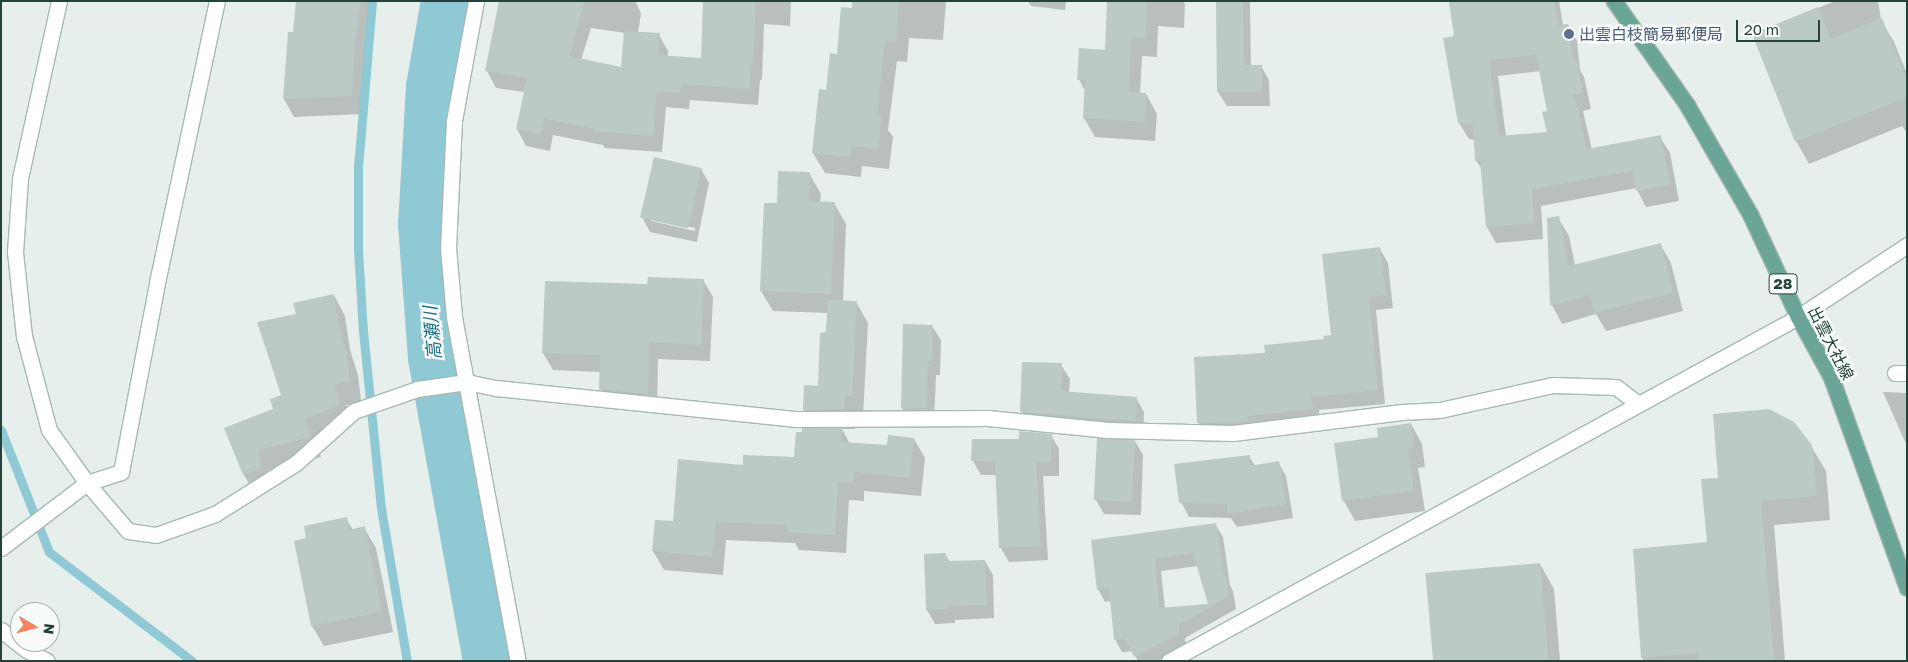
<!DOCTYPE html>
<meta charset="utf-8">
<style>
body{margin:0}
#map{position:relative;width:1908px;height:662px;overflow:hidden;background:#e6efeb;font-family:"Golos Text","Noto Sans JP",sans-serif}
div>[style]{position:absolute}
.shadow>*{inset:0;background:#0003}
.stream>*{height:9px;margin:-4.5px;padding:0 4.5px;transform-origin:4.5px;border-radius:4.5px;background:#8ec9d4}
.river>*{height:50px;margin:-25px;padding:0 25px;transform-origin:25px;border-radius:25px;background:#8ec9d4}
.building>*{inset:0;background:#bbcac4;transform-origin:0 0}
.roads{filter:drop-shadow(1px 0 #a8b8b2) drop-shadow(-1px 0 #a8b8b2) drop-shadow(0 1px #a8b8b2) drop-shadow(0 -1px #a8b8b2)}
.street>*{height:15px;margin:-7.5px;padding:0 7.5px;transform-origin:7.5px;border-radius:7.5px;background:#fff}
.secondary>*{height:15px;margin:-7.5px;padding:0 7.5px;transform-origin:7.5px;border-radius:7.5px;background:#fff}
.primary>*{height:15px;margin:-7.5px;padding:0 7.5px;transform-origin:7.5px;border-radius:7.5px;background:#6aa596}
.dots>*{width:14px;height:14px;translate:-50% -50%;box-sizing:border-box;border:2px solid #f7fbf9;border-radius:50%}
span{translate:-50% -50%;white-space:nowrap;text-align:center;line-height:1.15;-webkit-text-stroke:5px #f7fbf9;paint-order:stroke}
.shield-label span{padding:1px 4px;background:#f7fbf9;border:1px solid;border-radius:4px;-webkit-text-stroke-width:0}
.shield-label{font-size:15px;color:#24423a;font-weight:700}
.service-label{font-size:16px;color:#4e5e75}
.left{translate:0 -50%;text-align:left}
.street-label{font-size:16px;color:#24423a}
.water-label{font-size:18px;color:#1c6f80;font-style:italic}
.frame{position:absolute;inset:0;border:2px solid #24423a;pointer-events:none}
.north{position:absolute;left:10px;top:602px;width:50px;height:50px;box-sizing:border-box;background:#f7fbf9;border:1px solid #a3b1ad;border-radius:50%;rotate:98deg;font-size:14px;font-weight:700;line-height:20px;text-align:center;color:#24423a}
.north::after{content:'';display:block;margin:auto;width:18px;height:22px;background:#f4845f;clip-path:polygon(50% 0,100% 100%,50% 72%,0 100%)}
.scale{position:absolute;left:1736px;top:20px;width:84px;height:22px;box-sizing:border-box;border:2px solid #24423a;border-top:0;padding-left:6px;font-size:15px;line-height:18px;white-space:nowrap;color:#24423a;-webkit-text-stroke:4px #f7fbf9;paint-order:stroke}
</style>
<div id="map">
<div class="shadow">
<i style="clip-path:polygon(297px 1px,368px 1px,373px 9px,365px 59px,362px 114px,294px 117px,284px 99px,289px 34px,294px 34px)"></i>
<i style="clip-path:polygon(evenodd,502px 1px,635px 1px,641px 13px,638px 33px,659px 35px,668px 51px,668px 57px,702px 60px,705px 1px,791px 1px,790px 26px,764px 24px,762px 80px,760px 80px,758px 105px,690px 100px,689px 109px,666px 107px,662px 152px,605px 148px,603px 145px,553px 135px,550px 151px,526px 146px,517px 129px,525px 92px,496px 88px,487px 71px,502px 1px,591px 28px,625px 33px,622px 68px,581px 60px,591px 28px)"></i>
<i style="clip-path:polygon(854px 1px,946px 1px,943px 40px,909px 38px,907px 62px,897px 61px,888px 130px,893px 137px,889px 169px,862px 166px,861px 177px,825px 173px,813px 153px,827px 91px)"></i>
<i style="clip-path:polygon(1028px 1px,1066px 1px,1065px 10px,1031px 6px)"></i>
<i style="clip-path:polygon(1109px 1px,1183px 1px,1185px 4px,1184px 28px,1158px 26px,1157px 57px,1142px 56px,1140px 94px,1146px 94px,1157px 114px,1155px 141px,1095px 137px,1084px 118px,1085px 91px,1079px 79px,1106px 51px)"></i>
<i style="clip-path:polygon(1217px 1px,1249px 1px,1250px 4px,1251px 66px,1261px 66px,1269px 80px,1270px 106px,1227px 106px,1218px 92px)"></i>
<i style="clip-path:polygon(evenodd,1451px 1px,1559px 1px,1563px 25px,1568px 25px,1577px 41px,1580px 70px,1584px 77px,1591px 109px,1583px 111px,1592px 150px,1660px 137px,1670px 153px,1679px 201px,1646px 207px,1636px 188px,1541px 206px,1543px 239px,1496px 243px,1487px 227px,1483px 171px,1476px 160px,1475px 140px,1469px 139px,1459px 123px,1456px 37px,1451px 1px,1541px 71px,1549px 112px,1548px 134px,1506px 136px,1498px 76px,1541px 71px)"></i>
<i style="clip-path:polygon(1835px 1px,1878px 1px,1881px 20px,1894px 42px,1907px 74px,1907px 133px,1902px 126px,1809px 164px,1796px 141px,1754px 35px)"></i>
<i style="clip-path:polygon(evenodd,701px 169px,709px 183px,697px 242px,650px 232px,642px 217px,701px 169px,651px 219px,695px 228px,695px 231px,651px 221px,651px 219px)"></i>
<i style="clip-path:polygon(809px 173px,821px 194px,820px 203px,834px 203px,846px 224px,843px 302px,856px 302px,868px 323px,863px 416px,856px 415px,855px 429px,842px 429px,850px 444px,888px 446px,914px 439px,925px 458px,921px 496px,864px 491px,864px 501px,849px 500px,846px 553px,799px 550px,795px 543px,726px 540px,723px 575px,664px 570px,653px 551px,674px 522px,744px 467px,796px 459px,816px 430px,804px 409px,819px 387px,828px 313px,773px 311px,761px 291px,765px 204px,778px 204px)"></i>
<i style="clip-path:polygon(1558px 218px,1569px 236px,1575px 265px,1660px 244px,1671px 263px,1683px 311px,1606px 331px,1596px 314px,1562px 324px,1552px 305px)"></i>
<i style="clip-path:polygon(1380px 249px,1388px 263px,1393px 308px,1376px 310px,1385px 404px,1319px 410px,1320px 423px,1206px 437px,1198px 422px,1266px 355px,1325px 340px,1332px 336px)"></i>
<i style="clip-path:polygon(703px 280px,713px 297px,710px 361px,658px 359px,657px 411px,611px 406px,601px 389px,601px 372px,553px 370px,543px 353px,649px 285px)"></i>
<i style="clip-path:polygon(334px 295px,345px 316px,350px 350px,358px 375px,361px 401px,346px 405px,351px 426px,315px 440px,321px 457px,268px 470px,273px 488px,256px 495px,244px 475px,226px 429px,275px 409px,283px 396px,297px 315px)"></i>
<i style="clip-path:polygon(932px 326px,941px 340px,940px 375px,936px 375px,934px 422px,910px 422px,902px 408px)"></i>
<i style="clip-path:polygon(1061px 365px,1070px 379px,1069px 393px,1136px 398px,1144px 412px,1143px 435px,1029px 426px,1021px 411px)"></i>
<i style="clip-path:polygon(1883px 392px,1907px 393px,1907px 446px)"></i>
<i style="clip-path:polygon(1411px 424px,1422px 444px,1425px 467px,1418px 468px,1425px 511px,1355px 521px,1344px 501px,1335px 444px,1379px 438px)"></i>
<i style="clip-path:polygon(1051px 435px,1059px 449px,1059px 476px,1043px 476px,1048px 560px,1009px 562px,1001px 548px,997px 475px,981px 475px,973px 461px,973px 440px,1020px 440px)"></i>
<i style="clip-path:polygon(1135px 441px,1143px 455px,1141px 515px,1104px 514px,1096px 500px)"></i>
<i style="clip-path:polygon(1811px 446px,1826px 471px,1830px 520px,1774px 525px,1785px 661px,1644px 661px,1642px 658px,1708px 544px,1719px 479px)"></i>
<i style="clip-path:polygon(1249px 456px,1255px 466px,1278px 462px,1286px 476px,1293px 518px,1237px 527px,1231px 518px,1189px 517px,1181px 502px)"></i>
<i style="clip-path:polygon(346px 519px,353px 530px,364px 528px,376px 548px,393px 632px,324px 646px,312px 626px,295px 542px,308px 539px)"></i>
<i style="clip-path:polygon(evenodd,1215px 524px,1223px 537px,1230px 585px,1233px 591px,1236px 609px,1185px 638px,1186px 646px,1158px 661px,1138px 661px,1133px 651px,1122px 652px,1115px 639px,1112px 601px,1105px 602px,1098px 589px,1215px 524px,1198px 566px,1209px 605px,1165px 609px,1161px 571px,1198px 566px)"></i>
<i style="clip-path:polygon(945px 554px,950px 562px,985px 561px,993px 575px,994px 618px,955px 620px,955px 623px,935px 624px,927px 610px)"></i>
<i style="clip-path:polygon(1540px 564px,1554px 589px,1560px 661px,1433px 661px)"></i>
</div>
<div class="stream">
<i style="left:372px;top:1px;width:166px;rotate:94.8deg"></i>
<i style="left:358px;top:166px;width:84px;rotate:90deg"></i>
<i style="left:358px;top:250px;width:81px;rotate:86.5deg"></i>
<i style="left:363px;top:331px;width:178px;rotate:84.2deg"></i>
<i style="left:381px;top:508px;width:155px;rotate:80.4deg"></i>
<i style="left:1px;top:430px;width:131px;rotate:68.5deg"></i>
<i style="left:49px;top:552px;width:180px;rotate:37.3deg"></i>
</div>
<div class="river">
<i style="left:446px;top:1px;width:87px;rotate:99.9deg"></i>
<i style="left:431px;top:87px;width:137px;rotate:93.3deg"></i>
<i style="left:423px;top:224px;width:134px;rotate:85.7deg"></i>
<i style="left:433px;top:358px;width:308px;rotate:79.7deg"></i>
</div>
<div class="building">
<i style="clip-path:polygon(296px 1px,361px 1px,355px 40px,352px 96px,283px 99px,288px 32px,293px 32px)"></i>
<i style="clip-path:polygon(499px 1px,585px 1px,569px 56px,621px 67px,624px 31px,660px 33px,658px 55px,701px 58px,703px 1px,756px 1px,753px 64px,751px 64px,749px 89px,681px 84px,680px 93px,657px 91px,653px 136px,594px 131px,594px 129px,544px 119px,541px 135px,516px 129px,527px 78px,485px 71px)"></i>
<i style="clip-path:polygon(852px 1px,899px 1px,896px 42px,885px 41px,877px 115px,882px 116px,878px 149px,851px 146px,850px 157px,812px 153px,819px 89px,826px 90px,830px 53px,837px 54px,841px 7px,852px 8px)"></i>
<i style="clip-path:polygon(1107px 1px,1147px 1px,1146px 38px,1131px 37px,1129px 92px,1146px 93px,1145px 122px,1083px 118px,1085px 80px,1077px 80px,1079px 48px,1105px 50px)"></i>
<i style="clip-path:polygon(1216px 1px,1243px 1px,1244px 65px,1262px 65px,1262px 92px,1217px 92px)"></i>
<i style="clip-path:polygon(evenodd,1449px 1px,1554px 1px,1558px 25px,1568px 24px,1573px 60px,1576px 59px,1583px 93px,1574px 95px,1587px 149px,1661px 135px,1670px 185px,1636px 191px,1632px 171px,1532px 189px,1534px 223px,1486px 227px,1480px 160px,1475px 161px,1473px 125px,1458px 123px,1443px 38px,1454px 36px,1449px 1px,1536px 55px,1547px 111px,1542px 112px,1547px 132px,1499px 136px,1489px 60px,1536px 55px)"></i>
<i style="clip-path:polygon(1818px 7px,1831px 39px,1882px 18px,1907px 80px,1907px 97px,1795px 142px,1752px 34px)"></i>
<i style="left:654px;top:157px;width:49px;height:62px;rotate:13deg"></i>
<i style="clip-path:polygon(778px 171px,810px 172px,809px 201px,835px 202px,831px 294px,760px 291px,764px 203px,777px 203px)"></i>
<i style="clip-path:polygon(1559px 216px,1569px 266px,1661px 243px,1673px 293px,1594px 313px,1590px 295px,1550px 306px,1547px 218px)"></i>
<i style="clip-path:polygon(1380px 247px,1386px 295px,1369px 297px,1378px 390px,1311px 397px,1313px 409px,1248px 416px,1248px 422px,1197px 423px,1194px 357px,1265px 353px,1264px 345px,1324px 339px,1323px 336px,1331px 335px,1322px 254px)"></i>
<i style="clip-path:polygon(648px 277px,704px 279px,701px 345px,649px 342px,648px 394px,599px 389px,600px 355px,542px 353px,545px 281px,647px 284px)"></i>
<i style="clip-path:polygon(334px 294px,339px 328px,347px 353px,350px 381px,335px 384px,340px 405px,305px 419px,311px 437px,258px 450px,262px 468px,243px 475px,224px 428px,273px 409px,270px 399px,281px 395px,257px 322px,296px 314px,293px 303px)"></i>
<i style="clip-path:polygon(828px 300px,857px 301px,852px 396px,845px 395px,844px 409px,803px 410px,804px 385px,818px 386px,820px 333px,826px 332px)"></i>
<i style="clip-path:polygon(903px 324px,933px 325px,932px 361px,928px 361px,927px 408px,901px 408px)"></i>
<i style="clip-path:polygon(1022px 362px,1062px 363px,1061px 391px,1137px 397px,1136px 421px,1020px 412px)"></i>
<i style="clip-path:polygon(1769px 409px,1794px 422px,1812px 445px,1817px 496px,1761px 501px,1774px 661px,1699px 661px,1699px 653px,1641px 658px,1633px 549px,1707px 542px,1701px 479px,1718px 478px,1713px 414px)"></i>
<i style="clip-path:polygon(1411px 423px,1414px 447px,1408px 448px,1414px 491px,1342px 501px,1334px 443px,1378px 437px,1377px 428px)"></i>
<i style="clip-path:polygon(802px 428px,842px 428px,841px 442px,887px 445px,888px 435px,914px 438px,910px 478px,854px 472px,853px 483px,838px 482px,835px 535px,787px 532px,787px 525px,716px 522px,712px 557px,652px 551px,655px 520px,673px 521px,678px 459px,743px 465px,743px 455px,794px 457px,796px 432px,802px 432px)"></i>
<i style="clip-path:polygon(1019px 431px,1052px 434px,1051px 462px,1036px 462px,1041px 546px,999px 548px,995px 462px,971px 461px,972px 439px,1019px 439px)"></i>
<i style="left:1097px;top:438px;width:38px;height:62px;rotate:3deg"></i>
<i style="clip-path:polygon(1250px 455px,1250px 466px,1279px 461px,1286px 504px,1227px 514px,1227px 504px,1179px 503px,1174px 464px)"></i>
<i style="clip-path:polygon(347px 517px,349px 530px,365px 526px,382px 612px,311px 626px,294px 541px,306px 538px,304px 526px)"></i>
<i style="clip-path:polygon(evenodd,1216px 523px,1224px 577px,1226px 577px,1229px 596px,1179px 625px,1179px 634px,1134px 657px,1125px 639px,1114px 640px,1109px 588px,1097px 590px,1091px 540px,1216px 523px,1193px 553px,1208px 604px,1159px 608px,1155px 559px,1193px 553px)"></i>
<i style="clip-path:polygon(946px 553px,946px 561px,985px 560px,987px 605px,948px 606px,948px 609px,926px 610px,924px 554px)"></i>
<i style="left:1540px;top:563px;width:98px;height:115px;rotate:85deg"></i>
</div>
<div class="roads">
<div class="street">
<i style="left:59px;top:1px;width:182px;rotate:102.4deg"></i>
<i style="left:20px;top:179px;width:73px;rotate:93.9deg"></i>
<i style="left:15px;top:252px;width:84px;rotate:83.9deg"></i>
<i style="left:24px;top:336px;width:97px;rotate:75.1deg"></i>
<i style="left:49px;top:430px;width:65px;rotate:54.4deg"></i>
<i style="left:87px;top:483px;width:63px;rotate:49.5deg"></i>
<i style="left:128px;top:531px;width:28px;rotate:8deg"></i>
<i style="left:156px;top:535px;width:63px;rotate:-19.6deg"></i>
<i style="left:215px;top:514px;width:96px;rotate:-32.2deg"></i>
<i style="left:296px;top:463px;width:78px;rotate:-41.9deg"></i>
<i style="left:354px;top:411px;width:67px;rotate:-19.2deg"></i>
<i style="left:417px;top:389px;width:50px;rotate:-8deg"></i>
<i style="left:467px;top:382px;width:30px;rotate:12deg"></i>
<i style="left:496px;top:388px;width:300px;rotate:5.9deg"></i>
<i style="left:794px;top:419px;width:194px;rotate:-0.3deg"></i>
<i style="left:988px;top:418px;width:121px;rotate:5.7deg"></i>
<i style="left:1108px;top:430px;width:125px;rotate:1.4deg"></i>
<i style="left:1233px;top:433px;width:170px;rotate:-7.1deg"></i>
<i style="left:1402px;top:412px;width:38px;rotate:-3deg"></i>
<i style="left:1440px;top:410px;width:116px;rotate:-12.5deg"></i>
<i style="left:1553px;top:385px;width:63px;rotate:1.8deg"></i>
<i style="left:1616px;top:387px;width:26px;rotate:37deg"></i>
<i style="left:476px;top:1px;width:122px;rotate:100.4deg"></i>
<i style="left:454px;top:121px;width:127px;rotate:92.7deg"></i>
<i style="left:448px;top:248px;width:69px;rotate:85deg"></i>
<i style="left:454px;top:317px;width:350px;rotate:79.5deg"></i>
<i style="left:1895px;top:373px;width:12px"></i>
<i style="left:1px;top:548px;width:108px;rotate:-37.1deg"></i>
<i style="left:87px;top:483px;width:36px;rotate:-18deg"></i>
<i style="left:121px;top:472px;width:197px;rotate:-79.2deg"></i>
<i style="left:158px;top:278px;width:283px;rotate:-78deg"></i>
</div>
<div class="secondary">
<i style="left:1px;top:630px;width:31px;rotate:38deg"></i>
<i style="left:25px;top:649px;width:25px;rotate:29deg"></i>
<i style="left:1169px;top:661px;width:717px;rotate:-28.67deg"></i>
<i style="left:1798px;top:317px;width:131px;rotate:-33.4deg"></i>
</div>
<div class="primary">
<i style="left:1614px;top:1px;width:127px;rotate:54.9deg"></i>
<i style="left:1687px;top:105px;width:126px;rotate:60deg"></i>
<i style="left:1750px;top:214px;width:114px;rotate:65deg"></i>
<i style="left:1798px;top:317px;width:68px;rotate:61.2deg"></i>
<i style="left:1831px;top:377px;width:224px;rotate:70.2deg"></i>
</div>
</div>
<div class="dots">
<i style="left:1569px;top:34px;background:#5c6f8a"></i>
</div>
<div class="shield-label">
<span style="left:1783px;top:284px">28</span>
</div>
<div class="service-label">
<span class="left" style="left:1579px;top:34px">出雲白枝簡易郵便局</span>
</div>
<div class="street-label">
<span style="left:1831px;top:343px;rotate:63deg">出雲大社線</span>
</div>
<div class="water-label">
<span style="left:432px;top:333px;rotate:-95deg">高瀬川</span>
</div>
<div class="frame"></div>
<div class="north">N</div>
<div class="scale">20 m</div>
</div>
